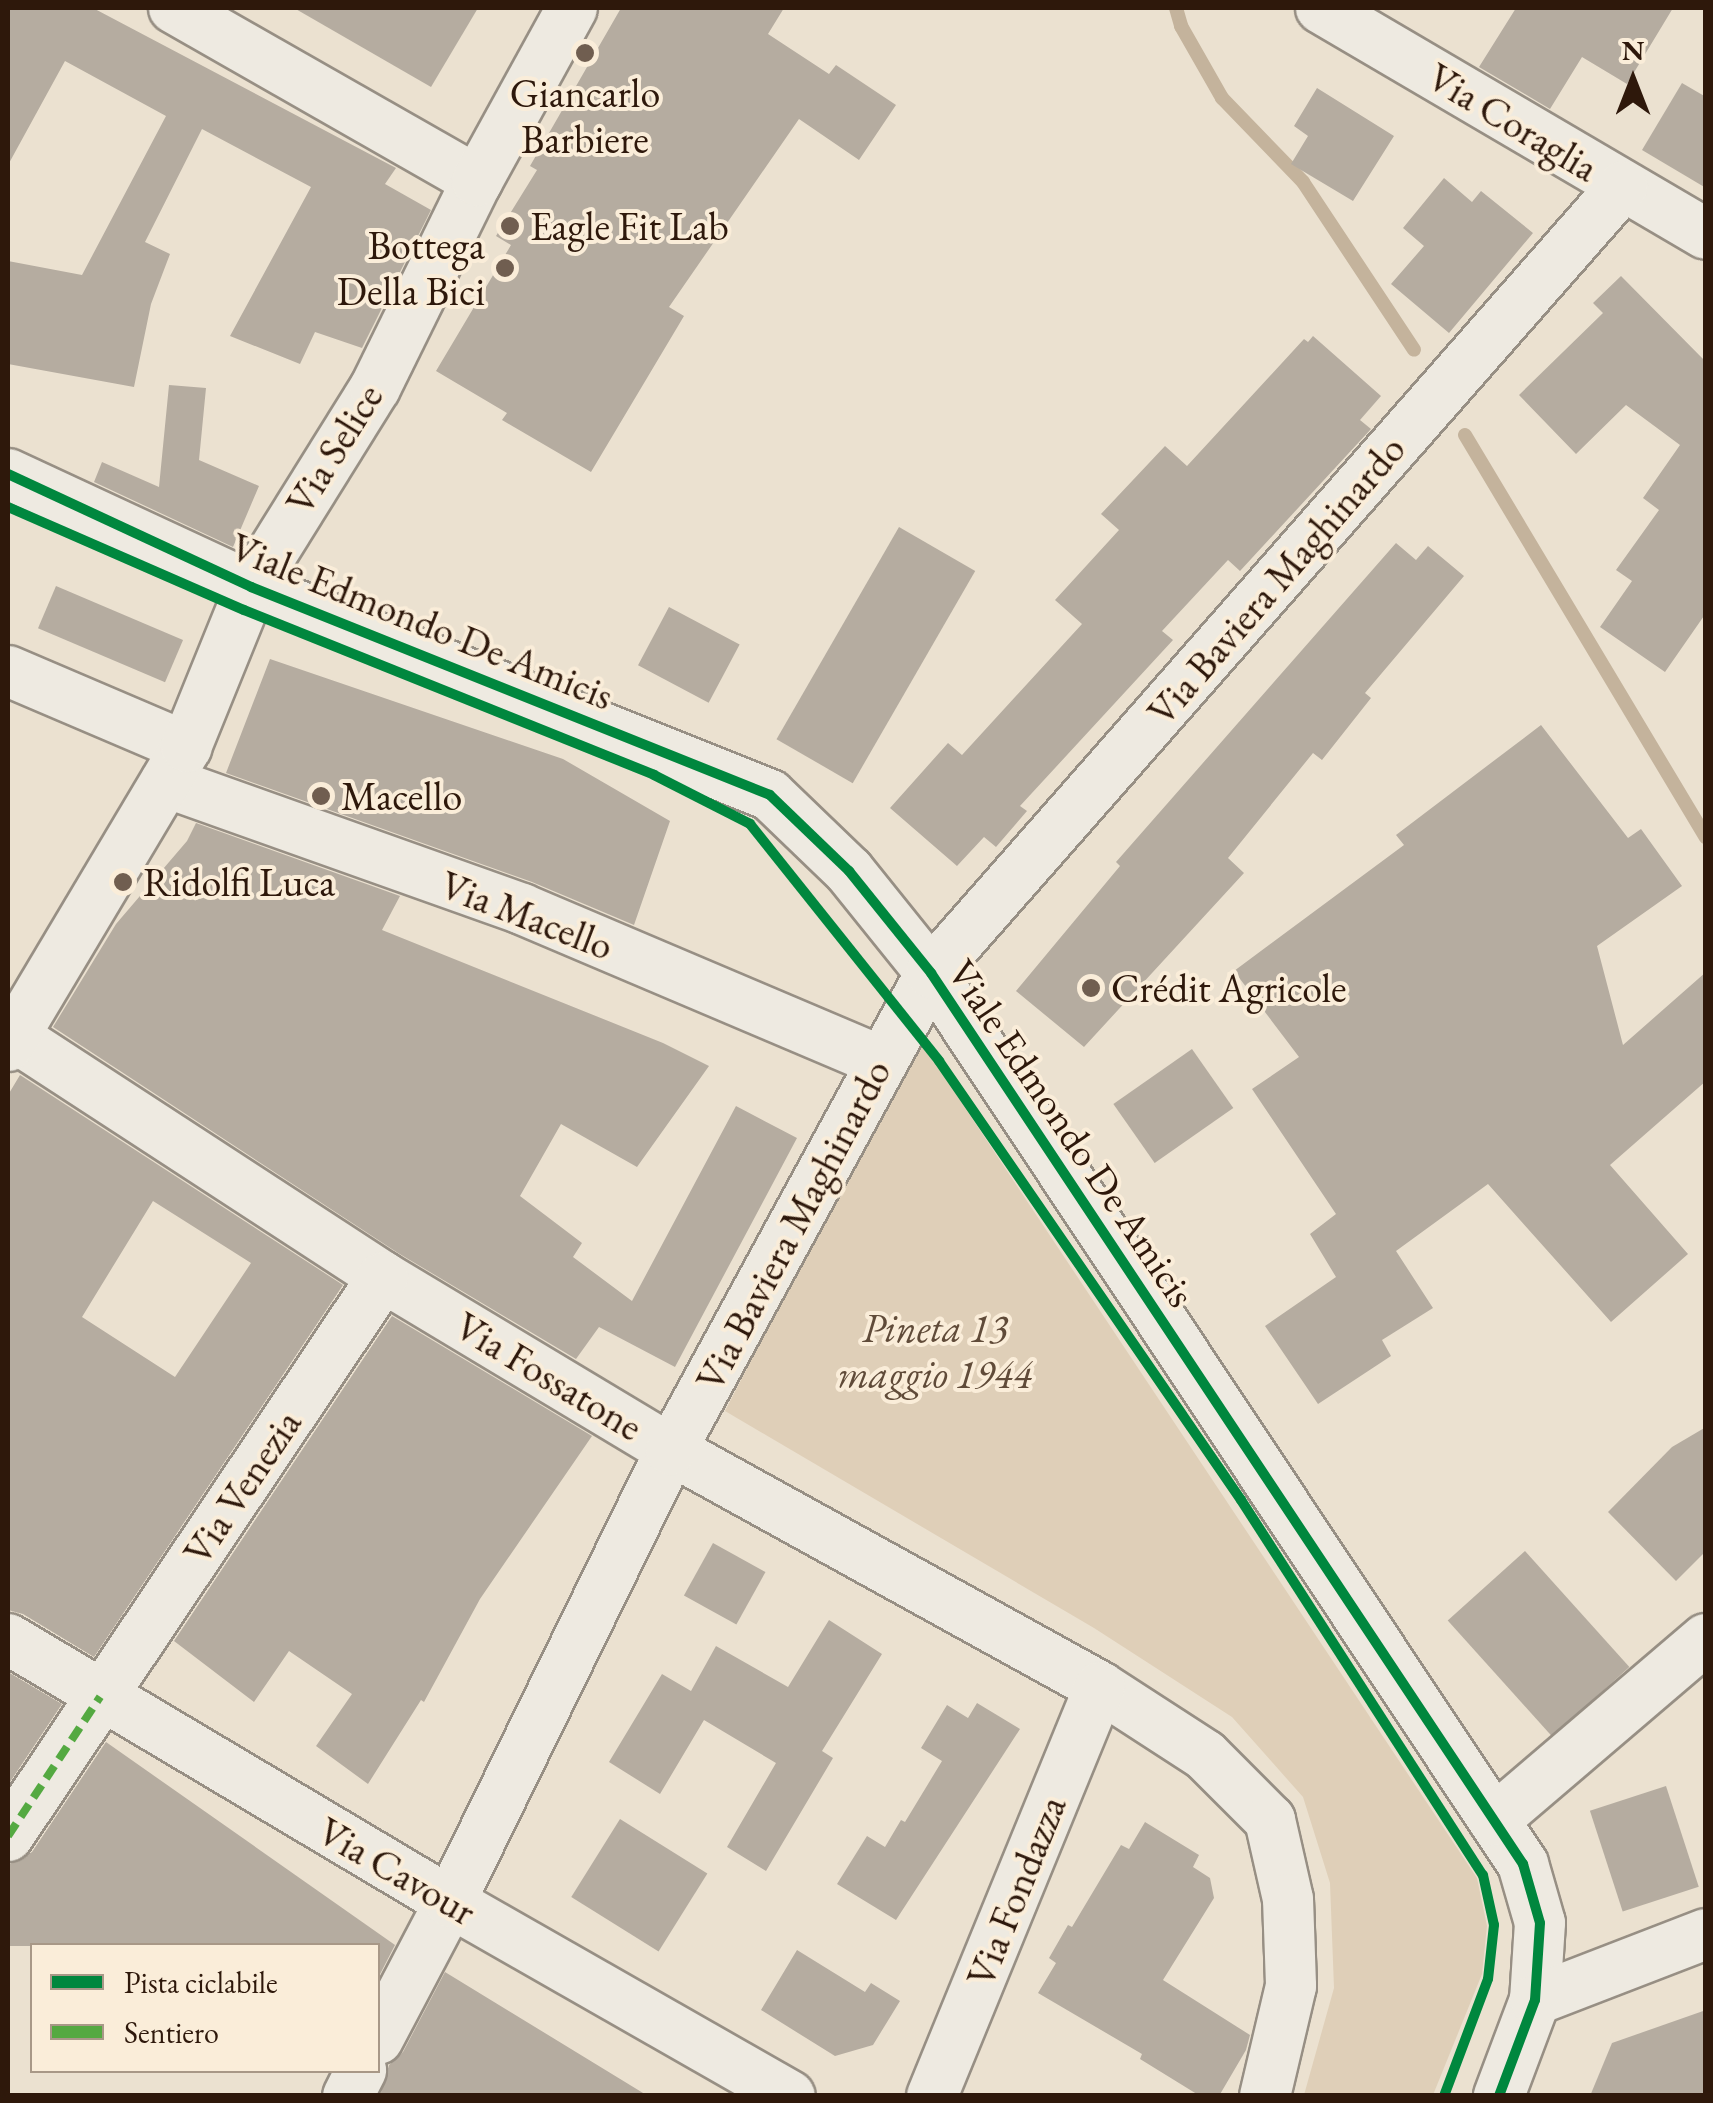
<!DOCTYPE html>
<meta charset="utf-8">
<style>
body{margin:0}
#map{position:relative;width:1713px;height:2103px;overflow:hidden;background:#ebe1d0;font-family:"EB Garamond",serif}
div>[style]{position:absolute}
.green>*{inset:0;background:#dfcfb8}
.stream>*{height:14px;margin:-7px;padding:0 7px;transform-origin:7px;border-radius:7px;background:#c4b39c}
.building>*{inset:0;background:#b5aca0;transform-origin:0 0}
.roads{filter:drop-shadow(2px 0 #978f84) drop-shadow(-2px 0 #978f84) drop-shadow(0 2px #978f84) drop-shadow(0 -2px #978f84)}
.minor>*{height:50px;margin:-25px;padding:0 25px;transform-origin:25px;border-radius:25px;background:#eeeae1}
.quiet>*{height:8px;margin-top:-4px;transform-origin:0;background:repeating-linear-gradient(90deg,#54a941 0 15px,transparent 0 23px)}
.cycleway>*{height:10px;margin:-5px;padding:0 5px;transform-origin:5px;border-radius:5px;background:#00873e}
.dots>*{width:28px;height:28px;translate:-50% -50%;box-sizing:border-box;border:5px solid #faedd9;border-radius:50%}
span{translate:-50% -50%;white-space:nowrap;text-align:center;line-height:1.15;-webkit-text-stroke:8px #faedd9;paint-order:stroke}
.poi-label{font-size:40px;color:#2e180b}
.left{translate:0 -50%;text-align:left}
.right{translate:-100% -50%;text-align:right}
.street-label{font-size:40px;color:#2e180b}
.park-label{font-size:40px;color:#604b39;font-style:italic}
.frame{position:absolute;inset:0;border:10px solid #2e180b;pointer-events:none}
.legend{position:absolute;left:30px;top:1943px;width:350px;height:130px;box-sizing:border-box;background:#faedd9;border:2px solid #a89887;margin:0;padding:12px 18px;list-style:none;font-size:30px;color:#2e180b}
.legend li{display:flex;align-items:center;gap:20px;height:50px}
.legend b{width:50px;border:2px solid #a89887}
.north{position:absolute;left:1583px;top:30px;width:100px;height:100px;-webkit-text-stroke:8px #faedd9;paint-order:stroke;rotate:0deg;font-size:28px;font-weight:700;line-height:40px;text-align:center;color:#2e180b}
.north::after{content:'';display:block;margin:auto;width:35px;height:45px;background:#2e180b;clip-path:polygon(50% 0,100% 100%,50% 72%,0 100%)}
</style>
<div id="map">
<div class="green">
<i style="clip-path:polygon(918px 1037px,1477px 1878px,1487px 1926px,1482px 1974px,1433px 2095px,1304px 2095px,1334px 1988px,1330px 1883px,1303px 1797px,1232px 1717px,1094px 1628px,725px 1411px)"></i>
</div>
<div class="stream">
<i style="left:1176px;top:8px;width:19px;rotate:74deg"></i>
<i style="left:1181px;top:26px;width:83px;rotate:60.3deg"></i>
<i style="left:1222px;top:98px;width:117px;rotate:46deg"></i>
<i style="left:1303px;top:182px;width:201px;rotate:56.5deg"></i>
<i style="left:1465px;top:435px;width:469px;rotate:59.1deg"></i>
</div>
<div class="building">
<i style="clip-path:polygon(8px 8px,93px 8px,396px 168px,385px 184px,431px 210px,362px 348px,315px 332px,300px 364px,230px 336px,311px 187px,202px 129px,145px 242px,170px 254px,151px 304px,134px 387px,8px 364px,8px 261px,82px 275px,166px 116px,65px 61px,8px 165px)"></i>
<i style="clip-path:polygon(294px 8px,478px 8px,431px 87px)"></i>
<i style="clip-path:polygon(621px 8px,784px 8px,768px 34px,829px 74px,836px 65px,896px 105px,859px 160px,799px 119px,669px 307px,684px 316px,591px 472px,502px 420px,507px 413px,436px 371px,511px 245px,496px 236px,537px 170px,530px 166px)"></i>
<i style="clip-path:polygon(1516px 8px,1673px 8px,1627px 84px,1582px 57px,1550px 109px,1479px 67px)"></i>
<i style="clip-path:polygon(1682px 83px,1706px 97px,1706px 188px,1642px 150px)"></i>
<i style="clip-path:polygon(1317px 88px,1394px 136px,1353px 201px,1291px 164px,1308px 136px,1294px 126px)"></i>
<i style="clip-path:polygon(1444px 178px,1472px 202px,1481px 191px,1533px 233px,1449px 333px,1391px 284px,1424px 246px,1403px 228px)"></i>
<i style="clip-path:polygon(1621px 276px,1706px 362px,1706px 613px,1665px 672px,1600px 627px,1632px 581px,1616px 570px,1659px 510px,1643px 498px,1680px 445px,1626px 405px,1576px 454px,1519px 395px,1603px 313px,1593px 303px)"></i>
<i style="clip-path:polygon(1313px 336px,1381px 396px,1360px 420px,1371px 429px,1240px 571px,1228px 560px,1162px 631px,1173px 640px,1020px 806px,1027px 811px,996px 847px,984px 837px,957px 866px,890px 808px,948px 743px,962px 755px,1082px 624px,1055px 600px,1119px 530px,1101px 514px,1165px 446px,1187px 466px,1304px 339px,1308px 342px)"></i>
<i style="clip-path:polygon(169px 385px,206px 388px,199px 460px,259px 486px,233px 547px,94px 482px,102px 462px,159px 487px)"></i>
<i style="left:899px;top:527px;width:88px;height:245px;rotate:30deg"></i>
<i style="clip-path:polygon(1396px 543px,1416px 560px,1428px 546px,1464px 576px,1365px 693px,1371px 698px,1322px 760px,1313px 753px,1228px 858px,1244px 873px,1084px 1047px,1016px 991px,1120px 866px,1116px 862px)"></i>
<i style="left:56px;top:586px;width:138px;height:46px;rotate:23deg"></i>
<i style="left:669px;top:607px;width:80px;height:66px;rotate:28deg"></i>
<i style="clip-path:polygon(270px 659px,563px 759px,670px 821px,634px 925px,532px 882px,226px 773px)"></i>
<i style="clip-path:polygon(1541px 725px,1628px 838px,1641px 829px,1682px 886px,1597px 946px,1623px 1045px,1706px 972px,1706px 1081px,1610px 1165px,1688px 1254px,1611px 1322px,1488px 1184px,1396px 1251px,1433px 1308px,1382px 1340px,1391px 1356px,1318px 1404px,1265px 1326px,1336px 1277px,1310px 1234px,1336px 1214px,1252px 1089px,1299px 1057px,1234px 971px,1404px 845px,1396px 835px)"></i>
<i style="clip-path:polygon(196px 823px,400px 896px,382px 930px,663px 1043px,709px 1066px,637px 1167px,561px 1124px,520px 1196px,582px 1243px,573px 1257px,632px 1301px,736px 1106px,797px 1138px,675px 1367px,599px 1327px,576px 1359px,398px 1253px,53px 1027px,116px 924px,187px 841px)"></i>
<i style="left:1192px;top:1049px;width:72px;height:96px;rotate:55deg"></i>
<i style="clip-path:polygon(evenodd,20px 1075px,343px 1285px,94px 1657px,23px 1614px,8px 1610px,8px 1095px,20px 1075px,153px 1201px,251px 1263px,175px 1377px,82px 1317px,153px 1201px)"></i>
<i style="clip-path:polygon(392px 1316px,592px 1436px,480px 1599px,424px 1702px,421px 1700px,368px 1784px,316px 1746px,352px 1694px,289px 1651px,254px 1702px,174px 1641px)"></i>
<i style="clip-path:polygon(1706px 1427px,1706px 1551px,1676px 1581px,1608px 1512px,1672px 1447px)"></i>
<i style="left:713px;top:1543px;width:60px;height:60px;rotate:29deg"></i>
<i style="left:1525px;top:1551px;width:156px;height:104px;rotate:48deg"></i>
<i style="clip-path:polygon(829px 1620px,882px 1654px,822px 1751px,833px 1758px,766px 1871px,727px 1847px,776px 1763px,704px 1720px,660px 1794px,609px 1762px,662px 1674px,691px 1691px,716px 1646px,788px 1687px)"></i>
<i style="clip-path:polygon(8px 1672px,62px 1704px,8px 1785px)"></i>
<i style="clip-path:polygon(977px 1703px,1020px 1729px,896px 1920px,837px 1884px,867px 1836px,885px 1847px,901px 1820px,905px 1822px,942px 1761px,921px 1748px,947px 1705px,968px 1718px)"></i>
<i style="clip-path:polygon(106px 1742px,395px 1945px,378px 1978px,378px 1946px,8px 1946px,8px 1865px,32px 1852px)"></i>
<i style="left:1666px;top:1786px;width:106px;height:80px;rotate:72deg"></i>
<i style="left:620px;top:1819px;width:103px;height:92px;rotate:32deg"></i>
<i style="clip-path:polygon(1145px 1822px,1199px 1855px,1193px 1867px,1210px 1878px,1214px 1898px,1163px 1980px,1250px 2035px,1246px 2050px,1219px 2096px,1200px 2096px,1140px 2059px,1142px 2054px,1038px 1993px,1056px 1963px,1049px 1958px,1068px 1925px,1072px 1927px,1121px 1845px,1129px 1849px)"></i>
<i style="clip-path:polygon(797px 1950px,865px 1992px,871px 1983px,900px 2001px,873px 2045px,835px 2056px,761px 2010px)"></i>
<i style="clip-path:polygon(445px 1972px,648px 2096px,380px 2096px,389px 2065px,403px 2052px)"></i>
<i style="clip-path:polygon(1706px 2010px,1706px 2096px,1590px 2096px,1612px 2043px)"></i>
</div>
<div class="roads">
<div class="minor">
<i style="left:174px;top:8px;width:349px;rotate:29.7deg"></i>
<i style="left:1321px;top:8px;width:446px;rotate:30.4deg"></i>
<i style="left:8px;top:474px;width:268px;rotate:24.9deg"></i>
<i style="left:251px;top:587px;width:559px;rotate:21.84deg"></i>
<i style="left:770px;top:795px;width:110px;rotate:43.9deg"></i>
<i style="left:849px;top:871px;width:131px;rotate:51.2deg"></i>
<i style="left:931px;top:973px;width:1070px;rotate:56.4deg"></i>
<i style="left:1523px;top:1864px;width:61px;rotate:73.9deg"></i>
<i style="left:1540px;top:1923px;width:77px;rotate:93.7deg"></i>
<i style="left:1535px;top:2000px;width:103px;rotate:110.6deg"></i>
<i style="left:8px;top:671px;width:194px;rotate:23.1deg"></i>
<i style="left:166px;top:782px;width:378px;rotate:19.6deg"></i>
<i style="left:522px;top:909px;width:391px;rotate:23deg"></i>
<i style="left:15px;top:1037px;width:439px;rotate:33.1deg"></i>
<i style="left:383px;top:1277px;width:336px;rotate:31deg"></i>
<i style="left:671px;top:1450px;width:490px;rotate:28.9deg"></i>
<i style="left:1100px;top:1687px;width:125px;rotate:32.9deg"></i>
<i style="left:1205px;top:1755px;width:92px;rotate:45deg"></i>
<i style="left:1270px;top:1820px;width:81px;rotate:77.2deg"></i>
<i style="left:1288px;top:1899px;width:87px;rotate:88deg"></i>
<i style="left:1291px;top:1986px;width:113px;rotate:103.3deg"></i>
<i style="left:8px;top:1046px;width:348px;rotate:-59.2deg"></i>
<i style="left:186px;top:747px;width:173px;rotate:-67.9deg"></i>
<i style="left:251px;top:587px;width:234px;rotate:-58.1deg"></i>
<i style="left:375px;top:388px;width:231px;rotate:-63.8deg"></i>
<i style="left:477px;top:181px;width:197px;rotate:-61.2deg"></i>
<i style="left:8px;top:1639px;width:514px;rotate:30.75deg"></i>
<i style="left:450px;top:1902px;width:391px;rotate:29.7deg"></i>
<i style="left:1494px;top:1820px;width:279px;rotate:-40.5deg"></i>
<i style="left:8px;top:1836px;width:673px;rotate:-56.14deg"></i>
<i style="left:1535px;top:2000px;width:183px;rotate:-21.1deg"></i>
<i style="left:378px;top:2039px;width:155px;rotate:-62.3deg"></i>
<i style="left:450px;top:1902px;width:503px;rotate:-63.94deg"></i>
<i style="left:671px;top:1450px;width:543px;rotate:-61.41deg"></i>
<i style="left:931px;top:973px;width:1047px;rotate:-48.68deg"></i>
<i style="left:348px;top:2096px;width:29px;rotate:-63deg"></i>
<i style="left:932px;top:2096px;width:442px;rotate:-67.7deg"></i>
</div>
</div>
<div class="quiet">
<i style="left:8px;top:1836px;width:167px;rotate:-56.5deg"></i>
</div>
<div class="cycleway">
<i style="left:8px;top:474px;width:268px;rotate:24.9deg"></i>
<i style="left:251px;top:587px;width:559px;rotate:21.84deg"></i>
<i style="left:770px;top:795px;width:110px;rotate:43.9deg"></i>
<i style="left:849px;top:871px;width:131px;rotate:51.2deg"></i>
<i style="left:931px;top:973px;width:1070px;rotate:56.4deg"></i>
<i style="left:1523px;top:1864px;width:61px;rotate:73.9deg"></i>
<i style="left:1540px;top:1923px;width:77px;rotate:93.7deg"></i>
<i style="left:1535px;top:2000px;width:103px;rotate:110.6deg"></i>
<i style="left:8px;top:507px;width:257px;rotate:23.6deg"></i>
<i style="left:244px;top:610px;width:442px;rotate:21.9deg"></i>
<i style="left:654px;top:775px;width:108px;rotate:27deg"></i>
<i style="left:750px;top:824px;width:303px;rotate:51.4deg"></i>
<i style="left:939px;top:1061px;width:533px;rotate:55.47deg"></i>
<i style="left:1241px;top:1500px;width:446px;rotate:57.2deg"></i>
<i style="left:1483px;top:1875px;width:51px;rotate:77.6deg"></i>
<i style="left:1494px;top:1925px;width:54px;rotate:96.3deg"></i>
<i style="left:1488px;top:1979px;width:125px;rotate:110.6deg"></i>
</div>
<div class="dots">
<i style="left:585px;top:53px;background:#705e50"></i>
<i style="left:510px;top:226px;background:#705e50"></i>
<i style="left:505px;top:268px;background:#705e50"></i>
<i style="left:321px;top:796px;background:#705e50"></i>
<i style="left:123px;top:882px;background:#705e50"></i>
<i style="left:1091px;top:988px;background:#705e50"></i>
</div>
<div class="poi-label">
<span style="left:585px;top:116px">Giancarlo<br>Barbiere</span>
<span class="left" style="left:530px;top:226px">Eagle Fit Lab</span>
<span class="right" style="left:485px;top:268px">Bottega<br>Della Bici</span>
<span class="left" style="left:341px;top:796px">Macello</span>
<span class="left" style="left:143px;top:882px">Ridolfi Luca</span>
<span class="left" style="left:1111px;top:988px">Crédit Agricole</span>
</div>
<div class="street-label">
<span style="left:1513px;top:122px;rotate:31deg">Via Coraglia</span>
<span style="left:334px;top:449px;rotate:-58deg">Via Selice</span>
<span style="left:1276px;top:580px;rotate:-49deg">Via Baviera Maghinardo</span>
<span style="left:422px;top:621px;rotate:22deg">Viale Edmondo De Amicis</span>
<span style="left:527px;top:915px;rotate:21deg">Via Macello</span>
<span style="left:1072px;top:1133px;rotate:56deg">Viale Edmondo De Amicis</span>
<span style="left:793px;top:1225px;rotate:-62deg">Via Baviera Maghinardo</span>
<span style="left:549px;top:1376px;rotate:31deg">Via Fossatone</span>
<span style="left:242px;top:1487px;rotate:-56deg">Via Venezia</span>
<span style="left:397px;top:1871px;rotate:30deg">Via Cavour</span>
<span style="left:1016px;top:1891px;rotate:-68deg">Via Fondazza</span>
</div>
<div class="park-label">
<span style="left:935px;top:1351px">Pineta 13<br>maggio 1944</span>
</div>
<div class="frame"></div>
<ul class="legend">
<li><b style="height:12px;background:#00873e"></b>Pista ciclabile</li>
<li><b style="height:12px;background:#54a941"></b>Sentiero</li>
</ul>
<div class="north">N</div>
</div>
